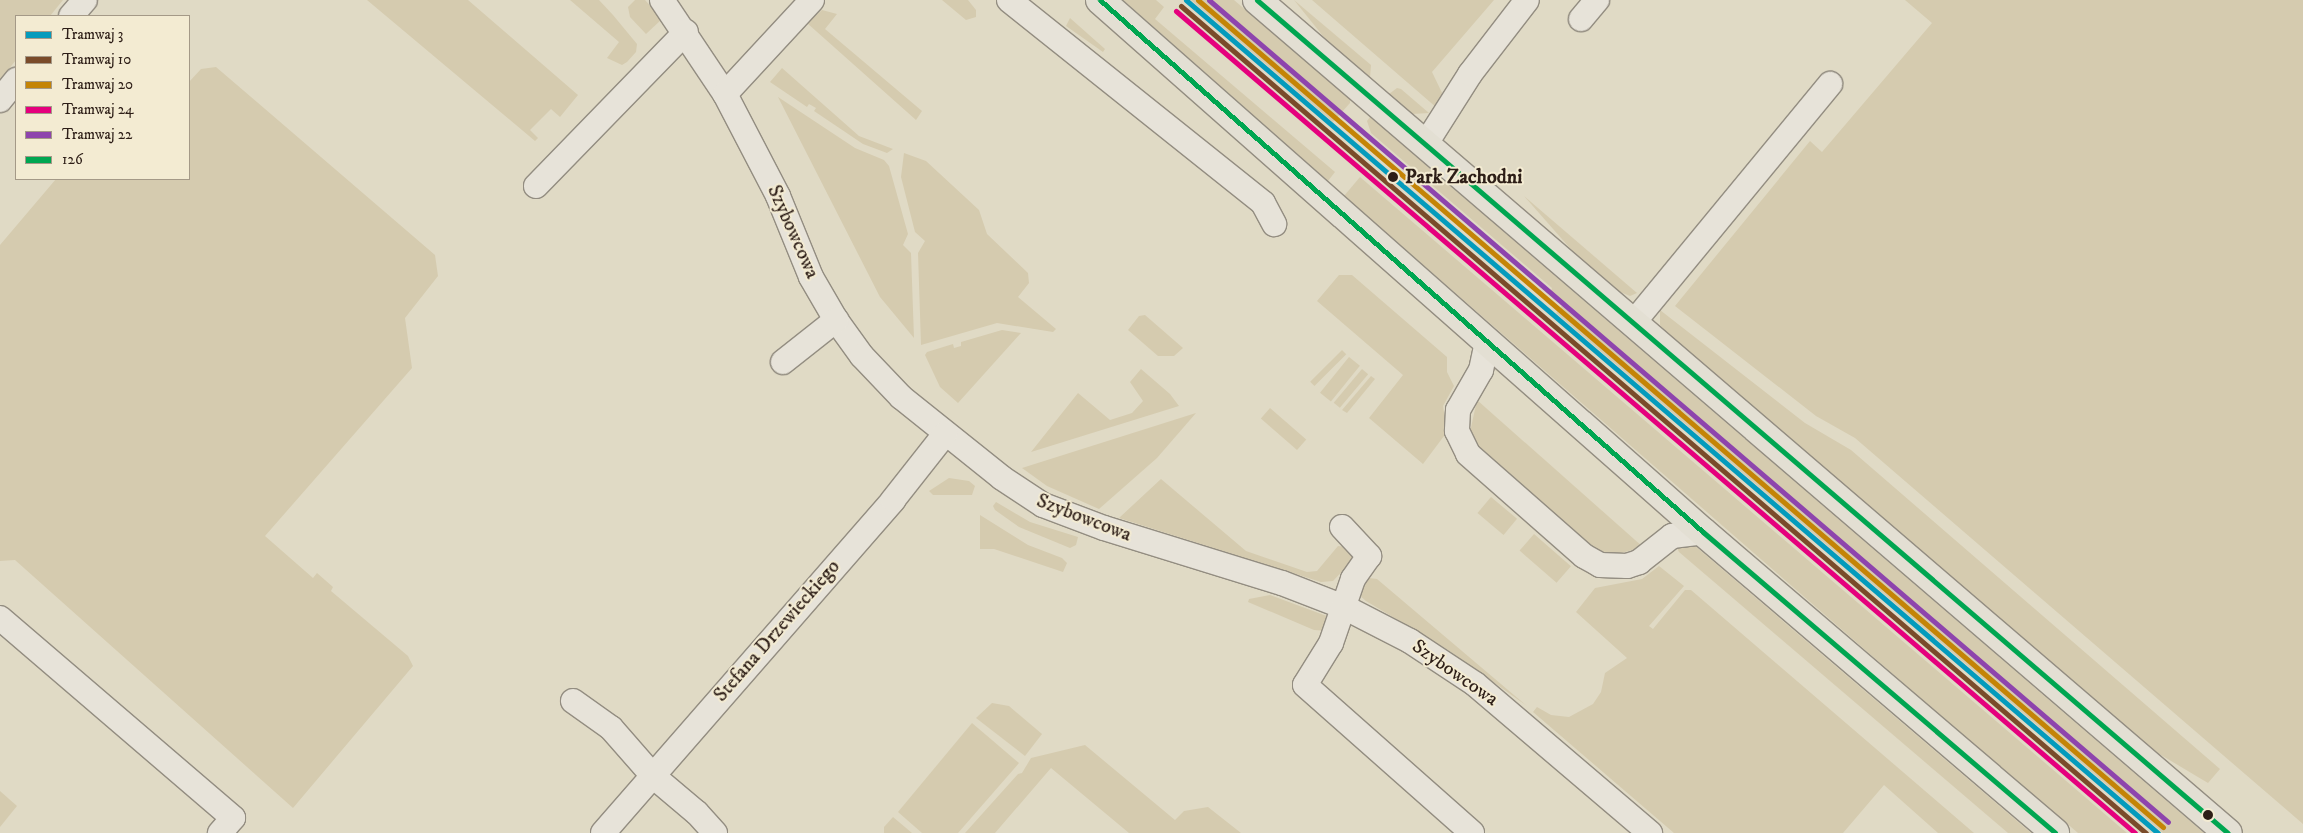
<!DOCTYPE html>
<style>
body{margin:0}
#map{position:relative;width:2303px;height:833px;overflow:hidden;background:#e0dac5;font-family:"IM FELL DW Pica",serif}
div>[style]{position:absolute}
.green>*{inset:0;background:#d5cbaf;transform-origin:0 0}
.roads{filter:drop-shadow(1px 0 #938d81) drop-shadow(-1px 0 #938d81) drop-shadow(0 1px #938d81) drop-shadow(0 -1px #938d81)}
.minor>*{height:24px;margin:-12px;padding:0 12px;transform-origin:12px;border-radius:12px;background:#e7e3d9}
.major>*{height:28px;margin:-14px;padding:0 14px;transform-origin:14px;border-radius:14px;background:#e3dfd3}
.bus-1>*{height:5px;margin:-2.5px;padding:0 2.5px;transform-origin:2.5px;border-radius:2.5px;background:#00a651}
.tram-1>*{height:5px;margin:-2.5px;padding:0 2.5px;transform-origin:2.5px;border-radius:2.5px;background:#049bbc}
.tram-2>*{height:5px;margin:-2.5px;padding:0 2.5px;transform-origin:2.5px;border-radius:2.5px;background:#7a4b2a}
.tram-3>*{height:5px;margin:-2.5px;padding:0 2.5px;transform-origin:2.5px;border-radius:2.5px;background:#c48406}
.tram-4>*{height:5px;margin:-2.5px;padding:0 2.5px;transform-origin:2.5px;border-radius:2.5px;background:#e5007d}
.tram-5>*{height:5px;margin:-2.5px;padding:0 2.5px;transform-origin:2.5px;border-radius:2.5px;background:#8e44ad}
.dots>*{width:14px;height:14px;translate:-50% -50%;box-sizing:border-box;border:2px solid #f3ebd2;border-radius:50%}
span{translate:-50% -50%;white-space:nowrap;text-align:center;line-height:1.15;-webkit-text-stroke:4px #f3ebd2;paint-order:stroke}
.stop-label{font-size:20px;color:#2d1e17;font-weight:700}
.left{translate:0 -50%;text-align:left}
.street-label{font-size:20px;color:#2d1e17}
.legend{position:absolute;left:15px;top:15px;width:175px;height:165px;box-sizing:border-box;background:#f3ebd2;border:1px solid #a49987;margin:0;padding:6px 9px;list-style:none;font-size:15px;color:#2d1e17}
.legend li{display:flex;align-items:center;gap:10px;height:25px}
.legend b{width:25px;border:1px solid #a49987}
</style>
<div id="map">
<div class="green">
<i style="clip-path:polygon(0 0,63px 0,50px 16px,16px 16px,16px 60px,0 80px)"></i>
<i style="clip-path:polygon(367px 0,468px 0,578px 95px,560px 117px,551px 109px,530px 130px,538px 138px,535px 141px)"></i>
<i style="clip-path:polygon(570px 0,599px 0,613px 15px,637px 44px,636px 52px,627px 62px,622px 65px,607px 58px,619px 42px)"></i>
<i style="clip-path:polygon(635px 0,645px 0,662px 19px,646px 34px,630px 17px,628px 7px)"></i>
<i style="clip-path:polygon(942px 0,968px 0,976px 10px,976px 17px,966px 20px)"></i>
<i style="clip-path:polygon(1123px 0,1156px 0,1164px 7px,1155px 19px,1335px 172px,1328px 181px)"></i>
<i style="clip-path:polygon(1191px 0,1234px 0,1350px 99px,1350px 103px,1333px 122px)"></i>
<i style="clip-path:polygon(1294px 0,1371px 65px,1370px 78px,1331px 46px)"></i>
<i style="clip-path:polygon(1312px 0,1494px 0,1432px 72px,1444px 97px,1437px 108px)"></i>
<i style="clip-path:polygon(1905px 0,2303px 0,2303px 824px,1855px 438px,1816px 416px,1675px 306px,1810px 141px,1822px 152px,1932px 23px)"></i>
<i style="clip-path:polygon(822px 10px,837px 14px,825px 29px,922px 111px,916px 120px,807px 23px)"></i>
<i style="clip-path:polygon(1070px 18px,1105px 49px,1103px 52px,1066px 26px)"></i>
<i style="clip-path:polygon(216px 67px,435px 255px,438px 276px,405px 318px,412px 368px,265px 536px,313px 578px,317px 573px,333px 587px,331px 591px,408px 656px,413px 666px,293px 808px,15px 560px,0 561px,0 245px,56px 179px,189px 179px,189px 82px,201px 69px)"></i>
<i style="clip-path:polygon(782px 68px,859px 136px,893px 149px,887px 153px,863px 144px,814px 111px,816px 108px,809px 104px,807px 107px,770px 82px)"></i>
<i style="clip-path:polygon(1397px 88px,1401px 89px,1429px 113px,1412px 114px,1389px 94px)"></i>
<i style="clip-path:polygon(778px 97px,855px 148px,884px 160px,889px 166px,908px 234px,903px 245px,911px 253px,914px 338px,880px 297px)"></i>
<i style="clip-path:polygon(1370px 117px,1576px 294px,2204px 833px,2163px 833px,1556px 313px,1564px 303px,1551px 291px,1552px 288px,1371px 133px,1367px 121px)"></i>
<i style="clip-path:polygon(904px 153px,926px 161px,979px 210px,987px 234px,1028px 273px,1029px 283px,1018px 297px,1056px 329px,1053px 332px,997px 323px,921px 345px,918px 253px,925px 241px,915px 232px,901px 177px)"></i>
<i style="clip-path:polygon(1360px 177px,2127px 833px,2078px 833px,1925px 702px,1344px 196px)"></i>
<i style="clip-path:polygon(1524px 196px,1637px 293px,1630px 296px,1620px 292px,1576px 255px)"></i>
<i style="clip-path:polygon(1339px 275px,1352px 275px,1447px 357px,1447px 372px,1454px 386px,1443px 406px,1447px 432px,1423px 464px,1369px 418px,1403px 375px,1317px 301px)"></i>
<i style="clip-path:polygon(1660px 310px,1805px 423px,1851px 450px,2220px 769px,2208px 783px,2156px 752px,1666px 332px,1660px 325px)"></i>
<i style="clip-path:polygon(1145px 315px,1183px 348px,1174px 356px,1158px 356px,1128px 330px,1139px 316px)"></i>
<i style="clip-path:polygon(1002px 330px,1021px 333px,958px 403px,940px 387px,925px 355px,927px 352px,953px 344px,954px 348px,961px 346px,961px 342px)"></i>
<i style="left:1342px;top:350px;width:6px;height:45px;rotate:45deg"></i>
<i style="left:1349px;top:357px;width:14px;height:46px;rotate:39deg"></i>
<i style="clip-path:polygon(1141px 369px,1170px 394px,1179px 406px,1031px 452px,1078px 393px,1110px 420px,1132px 413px,1143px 401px,1130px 382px)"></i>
<i style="left:1362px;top:369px;width:8px;height:44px;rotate:40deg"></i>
<i style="clip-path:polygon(1371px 376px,1375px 379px,1347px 413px,1342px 410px)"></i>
<i style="clip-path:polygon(1477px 400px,1643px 547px,1610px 556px,1600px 555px,1476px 448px,1470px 432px)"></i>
<i style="left:1270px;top:408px;width:48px;height:14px;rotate:41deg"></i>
<i style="clip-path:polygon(1196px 413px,1157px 458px,1099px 509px,1047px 486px,1022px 468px)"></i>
<i style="clip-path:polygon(949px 478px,969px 481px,975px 486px,972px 495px,933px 495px,929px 491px)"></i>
<i style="clip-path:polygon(1161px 479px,1246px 551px,1307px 572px,1317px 571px,1338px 546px,1346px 547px,1353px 556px,1351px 562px,1333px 581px,1321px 582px,1119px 518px)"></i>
<i style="left:1491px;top:497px;width:34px;height:21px;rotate:40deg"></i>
<i style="clip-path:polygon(996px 502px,1030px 522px,1078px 537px,1076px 545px,1070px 548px,1019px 527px,995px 510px,993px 506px)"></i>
<i style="clip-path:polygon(980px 515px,1028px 545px,1062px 558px,1067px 563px,1063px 572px,994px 549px,980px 549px)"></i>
<i style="left:1534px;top:534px;width:49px;height:22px;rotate:41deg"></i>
<i style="clip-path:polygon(1685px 543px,1695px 546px,2031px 833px,2008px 833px,1679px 552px,1676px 546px)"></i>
<i style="clip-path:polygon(1659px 566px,1684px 586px,1649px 626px,1653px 629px,1685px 590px,1691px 590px,1974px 833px,1938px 833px,1884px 785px,1843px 833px,1674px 833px,1533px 712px,1537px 707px,1551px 715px,1569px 717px,1593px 704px,1601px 692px,1605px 673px,1627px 658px,1576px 612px,1595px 588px,1642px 579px)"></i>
<i style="clip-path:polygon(1369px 578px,1377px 579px,1527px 706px,1448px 650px,1366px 601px,1359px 595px,1362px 581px)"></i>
<i style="clip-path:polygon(1270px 595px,1332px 618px,1328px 631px,1314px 630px,1248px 602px,1249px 599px)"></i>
<i style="clip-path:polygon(992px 703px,1009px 706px,1042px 734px,1025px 756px,976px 718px)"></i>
<i style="clip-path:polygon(972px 723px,1019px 763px,958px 833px,922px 833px,898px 812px)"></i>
<i style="clip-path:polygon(1085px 745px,1175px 820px,1184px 811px,1208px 807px,1241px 833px,1129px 833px,1051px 768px,995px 833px,965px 833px,1018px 774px,1022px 773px,1031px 758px)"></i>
<i style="clip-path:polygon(0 791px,17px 806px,0 827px)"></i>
<i style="clip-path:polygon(893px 817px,912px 833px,884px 833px,884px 827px)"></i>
</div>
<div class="roads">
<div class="minor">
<i style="left:662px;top:0;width:113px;rotate:56.2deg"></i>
<i style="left:725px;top:94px;width:115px;rotate:62.5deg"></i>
<i style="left:778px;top:196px;width:87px;rotate:67.8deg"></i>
<i style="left:811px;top:277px;width:50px;rotate:59.8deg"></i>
<i style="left:836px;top:320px;width:44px;rotate:54.2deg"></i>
<i style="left:862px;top:356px;width:57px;rotate:46.4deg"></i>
<i style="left:901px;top:397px;width:129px;rotate:38.7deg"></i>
<i style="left:1002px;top:478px;width:49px;rotate:33.4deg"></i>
<i style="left:1043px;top:505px;width:65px;rotate:20.7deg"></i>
<i style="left:1104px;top:528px;width:186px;rotate:17.2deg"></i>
<i style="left:1282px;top:583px;width:66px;rotate:21.2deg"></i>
<i style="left:1344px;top:607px;width:74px;rotate:27.3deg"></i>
<i style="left:1410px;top:641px;width:78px;rotate:33.5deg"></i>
<i style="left:1475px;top:684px;width:230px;rotate:40.4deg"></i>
<i style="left:1009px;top:0;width:325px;rotate:38.6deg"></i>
<i style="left:1263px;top:203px;width:24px;rotate:62deg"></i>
<i style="left:71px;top:16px;width:21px;rotate:-49deg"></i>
<i style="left:1581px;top:19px;width:25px;rotate:-50deg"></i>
<i style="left:725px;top:94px;width:128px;rotate:-47.2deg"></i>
<i style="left:0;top:100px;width:26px;rotate:-51deg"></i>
<i style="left:1425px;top:145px;width:84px;rotate:-57.6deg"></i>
<i style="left:1470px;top:74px;width:93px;rotate:-52.4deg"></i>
<i style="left:536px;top:186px;width:215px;rotate:-45.8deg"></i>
<i style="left:1633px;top:323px;width:310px;rotate:-50.5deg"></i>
<i style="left:1487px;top:342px;width:29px;rotate:102deg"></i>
<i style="left:1481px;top:370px;width:46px;rotate:119.9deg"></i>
<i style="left:1458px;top:410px;width:21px;rotate:93deg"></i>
<i style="left:1457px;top:431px;width:25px;rotate:64deg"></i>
<i style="left:1468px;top:454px;width:154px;rotate:41.3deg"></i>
<i style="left:1584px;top:556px;width:18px;rotate:29deg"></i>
<i style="left:1600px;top:565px;width:27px;rotate:2deg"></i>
<i style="left:1627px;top:566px;width:13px;rotate:-18deg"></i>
<i style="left:1639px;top:562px;width:42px;rotate:-38.2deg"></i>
<i style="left:1672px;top:536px;width:31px;rotate:-7deg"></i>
<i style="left:783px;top:362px;width:68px;rotate:-38.4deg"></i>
<i style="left:1342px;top:527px;width:40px;rotate:47deg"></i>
<i style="left:1369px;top:556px;width:28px;rotate:125deg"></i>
<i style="left:1353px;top:579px;width:68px;rotate:109deg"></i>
<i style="left:1331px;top:643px;width:49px;rotate:121.8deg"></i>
<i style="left:1305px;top:685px;width:223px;rotate:41.5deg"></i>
<i style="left:0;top:618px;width:307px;rotate:40.6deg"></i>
<i style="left:233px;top:818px;width:20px;rotate:131deg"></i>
<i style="left:573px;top:701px;width:47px;rotate:35.4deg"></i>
<i style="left:611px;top:728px;width:64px;rotate:48.8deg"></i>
<i style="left:653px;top:776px;width:57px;rotate:40.1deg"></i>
<i style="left:697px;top:813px;width:27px;rotate:48deg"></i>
<i style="left:603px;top:833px;width:442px;rotate:-48.9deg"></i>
<i style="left:893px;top:500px;width:84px;rotate:-51.8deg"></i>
</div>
<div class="major">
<i style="left:1100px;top:0;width:804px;rotate:41.42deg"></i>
<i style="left:1703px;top:532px;width:463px;rotate:40.5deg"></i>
<i style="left:1257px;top:0;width:1279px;rotate:40.63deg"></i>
</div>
</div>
<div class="bus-1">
<i style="left:1100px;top:0;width:804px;rotate:41.42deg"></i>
<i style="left:1703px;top:532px;width:463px;rotate:40.5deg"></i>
<i style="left:1257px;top:0;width:1279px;rotate:40.63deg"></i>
</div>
<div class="tram-1">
<i style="left:1186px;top:0;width:1280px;rotate:40.6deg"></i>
</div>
<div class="tram-2">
<i style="left:1181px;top:6px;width:1271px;rotate:40.6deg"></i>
</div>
<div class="tram-3">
<i style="left:1198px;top:0;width:1271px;rotate:40.6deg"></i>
</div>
<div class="tram-4">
<i style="left:1176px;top:11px;width:1263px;rotate:40.6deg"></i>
</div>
<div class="tram-5">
<i style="left:1209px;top:0;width:1263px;rotate:40.6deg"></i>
</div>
<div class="dots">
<i style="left:1393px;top:177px;background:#2d1e17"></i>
<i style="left:2208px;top:815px;background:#2d1e17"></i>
</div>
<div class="stop-label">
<span class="left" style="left:1405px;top:177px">Park Zachodni</span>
</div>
<div class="street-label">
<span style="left:793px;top:232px;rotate:66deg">Szybowcowa</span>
<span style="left:1084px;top:518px;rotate:21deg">Szybowcowa</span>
<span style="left:777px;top:631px;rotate:-49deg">Stefana Drzewieckiego</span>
<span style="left:1455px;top:673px;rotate:35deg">Szybowcowa</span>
</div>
<ul class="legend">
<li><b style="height:6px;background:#049bbc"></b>Tramwaj 3</li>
<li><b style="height:6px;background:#7a4b2a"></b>Tramwaj 10</li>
<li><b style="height:6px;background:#c48406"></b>Tramwaj 20</li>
<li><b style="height:6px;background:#e5007d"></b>Tramwaj 24</li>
<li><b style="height:6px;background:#8e44ad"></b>Tramwaj 22</li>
<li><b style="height:6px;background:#00a651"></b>126</li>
</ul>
</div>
